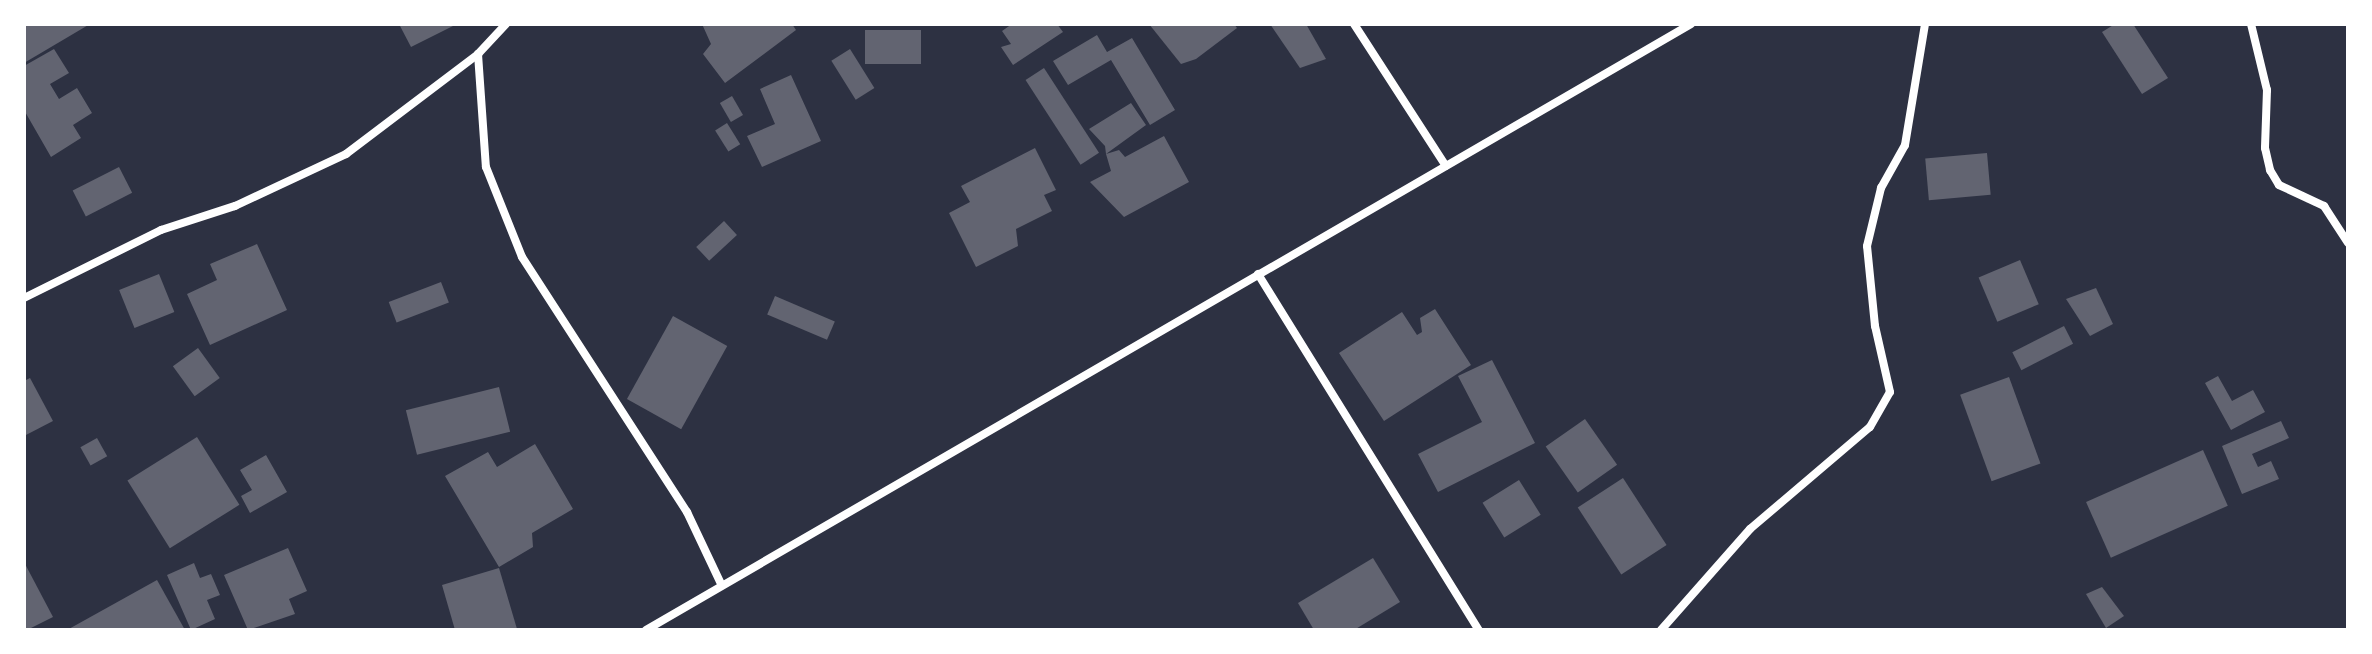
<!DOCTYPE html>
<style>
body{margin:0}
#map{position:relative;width:2372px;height:654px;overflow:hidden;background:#2d3142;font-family:"Space Grotesk",sans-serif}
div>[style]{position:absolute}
.building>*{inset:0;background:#626471;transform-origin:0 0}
.minor>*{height:8px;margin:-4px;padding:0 4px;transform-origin:4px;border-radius:4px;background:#fff}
span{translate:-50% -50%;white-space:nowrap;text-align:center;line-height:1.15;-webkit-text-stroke:6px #fff;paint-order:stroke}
.frame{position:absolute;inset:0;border:26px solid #fff;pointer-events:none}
</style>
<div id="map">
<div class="building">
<i style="clip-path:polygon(24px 24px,90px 24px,24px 63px)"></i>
<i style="clip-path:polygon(399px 24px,457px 24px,411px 47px)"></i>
<i style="clip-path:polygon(702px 24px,792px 24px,796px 30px,725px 83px,703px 54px,711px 44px)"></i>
<i style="clip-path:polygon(1012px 24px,1057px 24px,1063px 32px,1013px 65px,1001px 47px,1011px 44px,1002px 31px)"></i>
<i style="clip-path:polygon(1149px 24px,1234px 24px,1237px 28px,1196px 59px,1181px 64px)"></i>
<i style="clip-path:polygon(1270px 24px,1306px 24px,1326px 59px,1300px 68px)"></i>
<i style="clip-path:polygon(2115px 24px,2133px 24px,2168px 78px,2142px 94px,2102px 32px)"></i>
<i style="left:865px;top:30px;width:56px;height:34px"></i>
<i style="clip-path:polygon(1097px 35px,1107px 52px,1132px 38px,1175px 110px,1150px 125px,1111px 60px,1068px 85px,1053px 61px)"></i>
<i style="clip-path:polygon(54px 49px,69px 73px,50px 84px,59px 99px,77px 88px,92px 113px,73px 125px,81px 138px,51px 157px,24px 110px,24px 66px)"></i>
<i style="left:850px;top:49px;width:46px;height:22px;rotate:58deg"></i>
<i style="left:1044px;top:68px;width:101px;height:22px;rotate:57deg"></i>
<i style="clip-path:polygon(791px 75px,821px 141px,762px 167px,747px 136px,775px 124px,760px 89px)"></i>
<i style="left:732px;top:96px;width:22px;height:14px;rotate:60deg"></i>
<i style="clip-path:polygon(1131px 103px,1146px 125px,1106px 154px,1119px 150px,1125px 157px,1164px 136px,1189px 182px,1124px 217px,1090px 182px,1111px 171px,1106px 154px,1105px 146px,1089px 129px)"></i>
<i style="left:727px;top:123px;width:25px;height:14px;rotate:58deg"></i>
<i style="clip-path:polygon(1035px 148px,1056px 190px,1044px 195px,1052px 211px,1016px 229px,1018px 246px,976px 267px,949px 213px,970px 202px,961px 186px)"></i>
<i style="left:1987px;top:153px;width:42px;height:62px;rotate:85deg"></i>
<i style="left:119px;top:167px;width:29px;height:52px;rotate:63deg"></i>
<i style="left:724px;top:221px;width:19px;height:38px;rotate:47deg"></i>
<i style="clip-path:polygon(257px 244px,287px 310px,210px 345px,187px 294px,217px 280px,210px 264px)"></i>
<i style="left:2020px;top:260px;width:48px;height:45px;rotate:67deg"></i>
<i style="left:159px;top:274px;width:41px;height:43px;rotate:68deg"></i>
<i style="left:441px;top:282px;width:22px;height:56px;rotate:69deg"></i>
<i style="clip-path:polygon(2096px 288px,2113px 324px,2090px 336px,2066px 299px)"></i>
<i style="left:775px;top:296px;width:65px;height:20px;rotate:23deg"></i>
<i style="clip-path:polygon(1435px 309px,1471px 365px,1384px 421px,1339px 353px,1402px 312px,1417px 335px,1422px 332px,1420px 318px)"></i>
<i style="left:673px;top:316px;width:62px;height:95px;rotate:29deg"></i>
<i style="left:2064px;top:326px;width:20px;height:58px;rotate:63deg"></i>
<i style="left:198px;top:348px;width:37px;height:31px;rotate:54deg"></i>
<i style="clip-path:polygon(1492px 360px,1535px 443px,1438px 492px,1418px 454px,1482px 422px,1458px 376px)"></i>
<i style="clip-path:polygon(2218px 376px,2232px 401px,2253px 390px,2265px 412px,2231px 430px,2205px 383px)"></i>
<i style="left:2009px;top:377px;width:92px;height:52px;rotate:70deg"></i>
<i style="clip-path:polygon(30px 378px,53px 421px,24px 436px,24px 381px)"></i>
<i style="left:499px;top:387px;width:46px;height:96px;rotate:76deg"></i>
<i style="left:1585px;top:419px;width:56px;height:48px;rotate:55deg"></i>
<i style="clip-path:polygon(2281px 421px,2289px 438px,2252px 454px,2258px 467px,2271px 461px,2279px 479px,2242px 494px,2222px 446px)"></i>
<i style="left:197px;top:437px;width:80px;height:82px;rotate:58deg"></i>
<i style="left:97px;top:438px;width:21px;height:19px;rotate:61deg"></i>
<i style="clip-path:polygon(535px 444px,573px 509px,532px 533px,533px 547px,499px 567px,445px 476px,488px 452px,497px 467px)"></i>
<i style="left:2203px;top:450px;width:61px;height:128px;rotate:66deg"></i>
<i style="clip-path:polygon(266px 455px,287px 492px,250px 513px,241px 496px,252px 490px,240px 470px)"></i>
<i style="left:1623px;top:478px;width:80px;height:54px;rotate:57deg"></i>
<i style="left:1519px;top:480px;width:41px;height:43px;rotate:58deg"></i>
<i style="clip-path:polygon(288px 548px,307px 591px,289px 599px,295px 614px,248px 630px,224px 575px)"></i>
<i style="clip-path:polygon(1373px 558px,1400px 602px,1354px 630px,1314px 630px,1298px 603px)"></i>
<i style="clip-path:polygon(24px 562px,53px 617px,27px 630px,24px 630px)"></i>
<i style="clip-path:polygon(194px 563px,200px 578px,211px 574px,220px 595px,207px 600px,215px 619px,191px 630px,167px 575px)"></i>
<i style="clip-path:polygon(499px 568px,517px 629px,455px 630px,442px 585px)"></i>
<i style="clip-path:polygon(157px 580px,185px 630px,67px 630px)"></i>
<i style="clip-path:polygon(2102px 587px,2124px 616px,2106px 628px,2086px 594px)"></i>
</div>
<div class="minor">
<i style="left:506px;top:24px;width:41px;rotate:133deg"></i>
<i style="left:478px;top:54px;width:113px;rotate:86deg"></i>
<i style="left:486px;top:167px;width:97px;rotate:68.2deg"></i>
<i style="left:522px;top:257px;width:304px;rotate:57.1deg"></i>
<i style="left:687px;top:512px;width:80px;rotate:64.7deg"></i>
<i style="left:1354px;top:24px;width:169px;rotate:57.1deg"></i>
<i style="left:2251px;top:24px;width:68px;rotate:76.4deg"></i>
<i style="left:2267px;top:90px;width:58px;rotate:92deg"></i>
<i style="left:2265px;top:148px;width:23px;rotate:77deg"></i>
<i style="left:2270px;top:170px;width:17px;rotate:59deg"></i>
<i style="left:2279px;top:185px;width:50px;rotate:25deg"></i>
<i style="left:2324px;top:206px;width:44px;rotate:57deg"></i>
<i style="left:1258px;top:274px;width:419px;rotate:58.2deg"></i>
<i style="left:24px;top:298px;width:153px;rotate:-26.4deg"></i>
<i style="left:161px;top:230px;width:78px;rotate:-18deg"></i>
<i style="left:235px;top:206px;width:123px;rotate:-25.1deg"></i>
<i style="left:346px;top:154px;width:166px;rotate:-37.1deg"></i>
<i style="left:646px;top:630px;width:1208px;rotate:-30.11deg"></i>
<i style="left:1661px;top:630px;width:135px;rotate:-48.6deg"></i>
<i style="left:1750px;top:529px;width:157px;rotate:-40.4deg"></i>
<i style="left:1870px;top:427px;width:40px;rotate:-60.3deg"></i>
<i style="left:1890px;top:392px;width:68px;rotate:-102.8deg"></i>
<i style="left:1875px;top:326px;width:80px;rotate:-95.7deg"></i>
<i style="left:1867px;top:246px;width:60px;rotate:-76.4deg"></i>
<i style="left:1881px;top:188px;width:49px;rotate:-60.8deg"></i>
<i style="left:1905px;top:145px;width:123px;rotate:-80.6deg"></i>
</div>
<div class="frame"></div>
</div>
